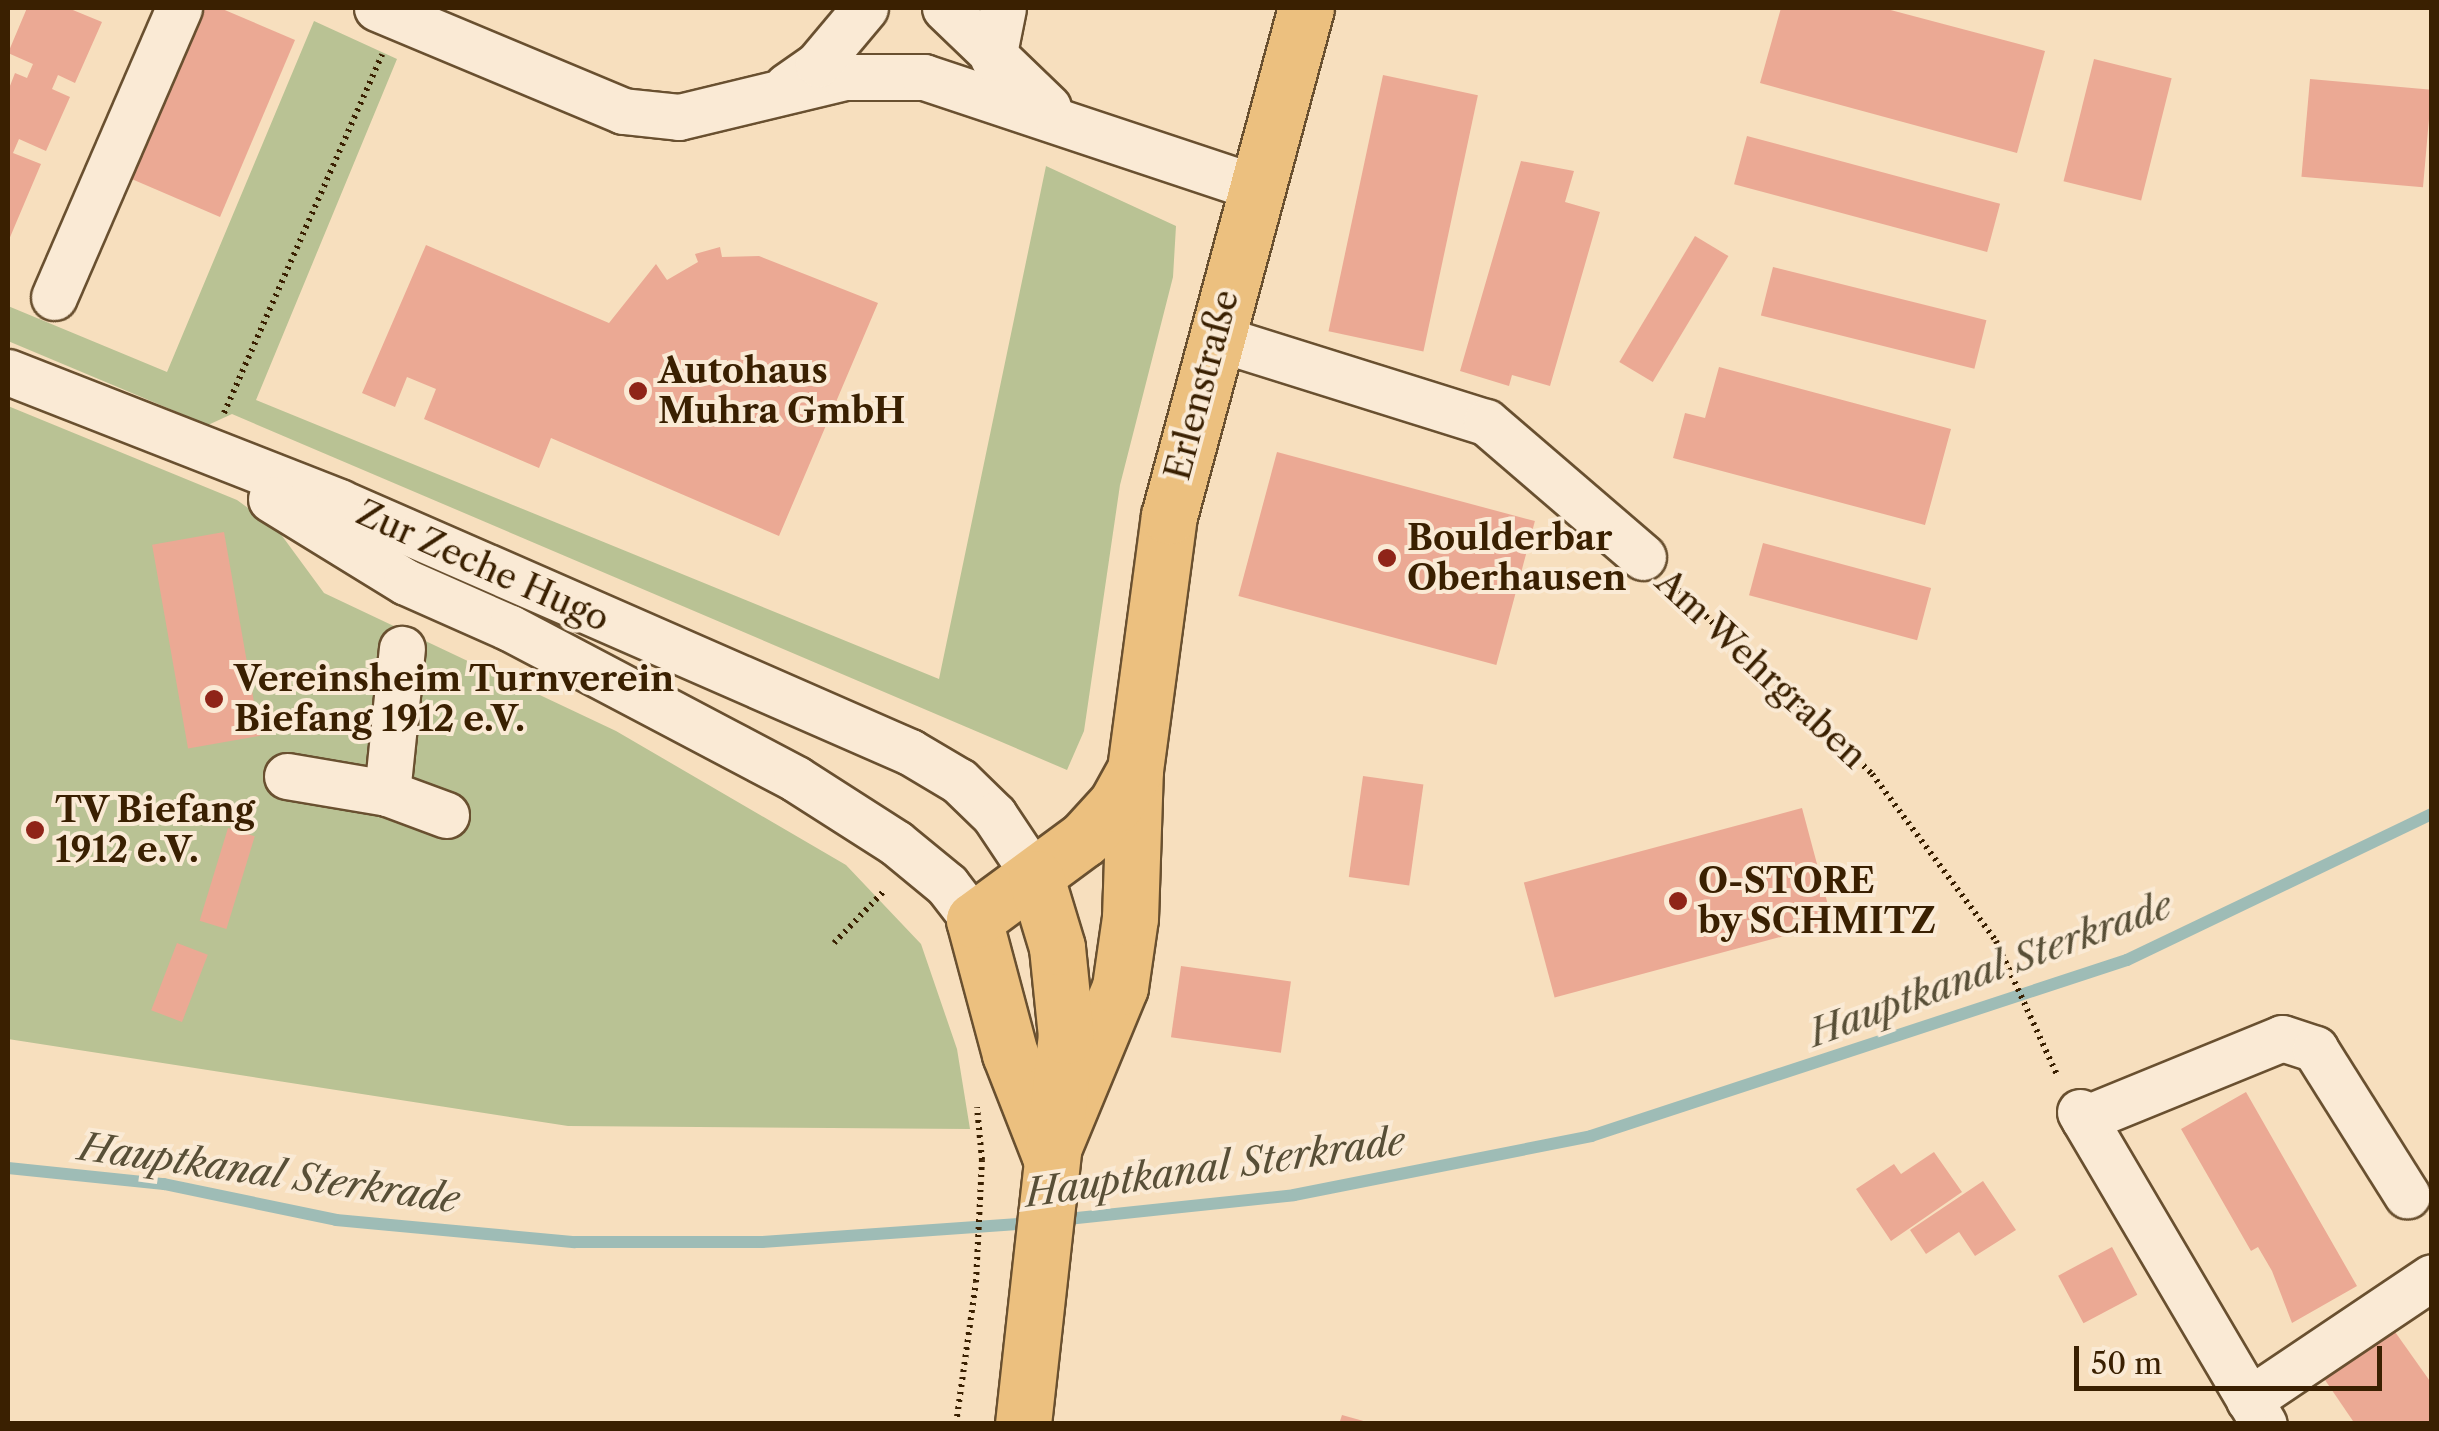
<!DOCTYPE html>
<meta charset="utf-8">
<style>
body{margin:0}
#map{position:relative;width:2439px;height:1431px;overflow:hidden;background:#f7dfbe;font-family:"Libre Caslon Text",serif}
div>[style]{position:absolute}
.green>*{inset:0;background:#b9c294}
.stream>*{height:12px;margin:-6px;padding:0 6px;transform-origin:6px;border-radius:6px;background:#9ebcb6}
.building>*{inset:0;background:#eba994;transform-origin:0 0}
.path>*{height:6px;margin-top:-3px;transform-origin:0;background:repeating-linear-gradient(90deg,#3a2001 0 2.5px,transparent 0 7.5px)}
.roads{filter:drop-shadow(2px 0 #695030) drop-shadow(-2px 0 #695030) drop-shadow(0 2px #695030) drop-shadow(0 -2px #695030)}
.minor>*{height:45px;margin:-22.5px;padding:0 22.5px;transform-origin:22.5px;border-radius:22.5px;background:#faead5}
.major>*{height:55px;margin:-27.5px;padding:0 27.5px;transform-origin:27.5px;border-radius:27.5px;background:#ecc07f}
.dots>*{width:28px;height:28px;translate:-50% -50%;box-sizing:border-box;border:5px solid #faead5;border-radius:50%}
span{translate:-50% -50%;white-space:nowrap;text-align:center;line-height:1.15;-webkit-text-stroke:8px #faead5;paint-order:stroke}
.poi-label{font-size:35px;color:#3a2001;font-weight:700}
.left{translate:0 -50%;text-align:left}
.street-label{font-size:35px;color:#3a2001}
.water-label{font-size:38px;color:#584f37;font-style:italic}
.frame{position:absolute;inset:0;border:10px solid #3a2001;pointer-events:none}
.scale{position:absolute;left:2074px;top:1346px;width:308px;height:45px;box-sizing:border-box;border:5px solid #3a2001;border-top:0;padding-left:12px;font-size:30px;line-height:35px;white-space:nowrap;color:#3a2001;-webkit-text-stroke:8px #faead5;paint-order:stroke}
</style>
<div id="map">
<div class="green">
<i style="clip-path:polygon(314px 21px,397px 59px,256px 400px,939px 679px,1046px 166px,1176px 226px,1173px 277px,1120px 485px,1084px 731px,1067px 770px,232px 414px,208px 425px,8px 341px,8px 306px,167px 372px)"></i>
<i style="clip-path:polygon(8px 406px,237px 500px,277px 529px,324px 593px,616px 731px,846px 865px,921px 944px,957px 1049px,970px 1129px,568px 1126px,8px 1039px)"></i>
</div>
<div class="stream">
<i style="left:8px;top:1168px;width:157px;rotate:5.9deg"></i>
<i style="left:164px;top:1184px;width:176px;rotate:11.8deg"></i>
<i style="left:336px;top:1220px;width:240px;rotate:5.3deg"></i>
<i style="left:575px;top:1242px;width:187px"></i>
<i style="left:762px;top:1242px;width:272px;rotate:-4deg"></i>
<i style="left:1058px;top:1220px;width:237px;rotate:-6deg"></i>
<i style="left:1294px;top:1195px;width:303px;rotate:-11.2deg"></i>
<i style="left:1591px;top:1136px;width:564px;rotate:-18.18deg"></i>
<i style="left:2127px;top:960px;width:338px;rotate:-25.6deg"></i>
</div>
<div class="building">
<i style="clip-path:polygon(27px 8px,68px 8px,102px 22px,75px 83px,58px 75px,52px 89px,70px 97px,46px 151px,19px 139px,13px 153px,41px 164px,8px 242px,8px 91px,15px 73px,27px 78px,33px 64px,8px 53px)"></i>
<i style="clip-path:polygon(199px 8px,220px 8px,295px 40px,220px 217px,127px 177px)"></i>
<i style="clip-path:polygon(1781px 8px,1883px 8px,2045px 51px,2017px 153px,1760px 83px)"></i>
<i style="left:2094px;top:59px;width:80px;height:126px;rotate:14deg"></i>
<i style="left:1383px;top:75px;width:97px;height:262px;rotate:12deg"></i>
<i style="left:2310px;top:79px;width:122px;height:98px;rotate:5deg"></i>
<i style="left:1747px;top:136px;width:262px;height:50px;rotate:15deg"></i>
<i style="clip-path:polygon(1521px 161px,1574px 171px,1565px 202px,1600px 212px,1550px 386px,1512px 375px,1509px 386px,1460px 371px)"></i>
<i style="left:1695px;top:236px;width:39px;height:147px;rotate:31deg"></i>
<i style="clip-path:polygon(426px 245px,609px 323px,656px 264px,667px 280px,698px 262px,695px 254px,720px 247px,722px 257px,759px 256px,878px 303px,779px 536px,551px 438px,539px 468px,450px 430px,424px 419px,436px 389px,407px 377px,395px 407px,362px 393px)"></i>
<i style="left:1773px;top:267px;width:220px;height:50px;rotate:14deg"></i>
<i style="clip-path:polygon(1719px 367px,1951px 429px,1925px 525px,1673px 458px,1685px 413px,1705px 418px)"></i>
<i style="left:1277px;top:452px;width:267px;height:149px;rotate:15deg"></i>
<i style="left:224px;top:532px;width:207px;height:73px;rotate:80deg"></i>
<i style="left:1763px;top:543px;width:174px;height:54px;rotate:15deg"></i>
<i style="left:1363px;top:776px;width:61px;height:102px;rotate:8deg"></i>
<i style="left:1802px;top:808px;width:119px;height:288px;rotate:75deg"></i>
<i style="left:228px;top:828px;width:28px;height:97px;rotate:17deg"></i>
<i style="left:177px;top:943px;width:33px;height:72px;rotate:21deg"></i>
<i style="left:1181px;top:966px;width:111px;height:72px;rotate:8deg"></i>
<i style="clip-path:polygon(2246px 1092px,2357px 1286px,2292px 1323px,2272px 1271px,2258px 1247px,2251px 1251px,2181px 1129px)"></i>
<i style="clip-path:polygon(1934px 1152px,1962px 1192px,1891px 1241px,1856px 1189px,1894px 1164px,1901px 1174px)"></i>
<i style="clip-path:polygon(1983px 1181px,2016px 1230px,1975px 1256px,1959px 1232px,1926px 1254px,1910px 1230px)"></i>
<i style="left:2112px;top:1247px;width:54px;height:61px;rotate:62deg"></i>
<i style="clip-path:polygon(2393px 1329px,2432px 1384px,2432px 1424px,2355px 1424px,2323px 1377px)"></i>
<i style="clip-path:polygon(1342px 1415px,1367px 1422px,1366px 1424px,1339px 1424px)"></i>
</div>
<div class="path">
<i style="left:224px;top:413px;width:392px;rotate:-66.2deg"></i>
<i style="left:1673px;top:585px;width:274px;rotate:43.5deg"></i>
<i style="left:1872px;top:774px;width:208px;rotate:53.4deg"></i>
<i style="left:1996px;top:941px;width:149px;rotate:65.5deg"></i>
<i style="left:834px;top:943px;width:74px;rotate:-46.1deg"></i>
<i style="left:956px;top:1424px;width:143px;rotate:-82deg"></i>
<i style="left:976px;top:1282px;width:122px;rotate:-87.2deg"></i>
<i style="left:982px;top:1160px;width:53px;rotate:-95.4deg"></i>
</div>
<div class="roads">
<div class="minor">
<i style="left:377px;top:8px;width:267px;rotate:22.7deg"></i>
<i style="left:623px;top:111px;width:56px;rotate:6.1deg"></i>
<i style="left:679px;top:117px;width:170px;rotate:-13.6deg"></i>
<i style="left:844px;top:77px;width:80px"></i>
<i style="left:924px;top:77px;width:348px;rotate:18.4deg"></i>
<i style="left:945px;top:8px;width:143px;rotate:43.9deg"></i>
<i style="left:993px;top:58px;width:51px;rotate:-78.7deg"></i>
<i style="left:787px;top:86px;width:38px;rotate:-35deg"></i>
<i style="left:818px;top:64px;width:73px;rotate:-50deg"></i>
<i style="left:54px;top:297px;width:315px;rotate:-66.6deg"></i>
<i style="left:1214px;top:337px;width:285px;rotate:17.4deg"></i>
<i style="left:1486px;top:422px;width:207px;rotate:40.7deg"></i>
<i style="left:8px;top:372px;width:356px;rotate:21.4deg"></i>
<i style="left:339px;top:502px;width:623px;rotate:23.65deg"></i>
<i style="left:910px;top:752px;width:57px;rotate:30.6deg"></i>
<i style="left:959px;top:781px;width:49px;rotate:44.2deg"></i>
<i style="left:994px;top:815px;width:76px;rotate:56.3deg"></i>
<i style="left:271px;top:499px;width:158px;rotate:31.6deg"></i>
<i style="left:406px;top:582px;width:114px;rotate:23.9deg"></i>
<i style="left:510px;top:628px;width:323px;rotate:27.8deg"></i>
<i style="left:796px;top:779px;width:119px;rotate:32.6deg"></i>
<i style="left:896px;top:843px;width:66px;rotate:39.5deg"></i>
<i style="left:947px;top:885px;width:44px;rotate:52.4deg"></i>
<i style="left:287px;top:776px;width:101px;rotate:9.6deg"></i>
<i style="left:387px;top:793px;width:63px;rotate:20.4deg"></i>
<i style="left:387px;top:793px;width:145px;rotate:-84.1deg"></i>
<i style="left:2080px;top:1112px;width:362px;rotate:59.5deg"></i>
<i style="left:2084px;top:1119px;width:214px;rotate:-22.2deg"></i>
<i style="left:2282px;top:1038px;width:35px;rotate:18deg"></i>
<i style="left:2315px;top:1049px;width:173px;rotate:57.8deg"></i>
<i style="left:2249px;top:1400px;width:220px;rotate:-33.9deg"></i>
</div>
<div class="major">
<i style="left:1050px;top:1156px;width:183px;rotate:-67.5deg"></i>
<i style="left:1120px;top:987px;width:70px;rotate:-81.8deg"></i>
<i style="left:1130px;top:918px;width:148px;rotate:-88.1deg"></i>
<i style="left:1135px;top:770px;width:256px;rotate:-82.4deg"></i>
<i style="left:1169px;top:516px;width:526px;rotate:-74.91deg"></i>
<i style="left:1050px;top:1156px;width:110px;rotate:-111.4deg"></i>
<i style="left:1010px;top:1054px;width:139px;rotate:-105deg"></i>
<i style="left:974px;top:920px;width:137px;rotate:-36.4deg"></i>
<i style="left:1084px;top:839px;width:47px;rotate:-47.6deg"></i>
<i style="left:1116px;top:804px;width:39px;rotate:-61deg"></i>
<i style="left:1023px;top:1424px;width:390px;rotate:-83.7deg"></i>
<i style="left:1066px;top:1036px;width:89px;rotate:-95.8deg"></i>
<i style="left:1057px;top:947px;width:72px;rotate:-106.9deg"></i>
</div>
</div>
<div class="dots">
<i style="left:638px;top:391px;background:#8f2418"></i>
<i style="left:1387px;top:558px;background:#8f2418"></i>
<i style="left:214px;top:699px;background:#8f2418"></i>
<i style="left:35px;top:830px;background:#8f2418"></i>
<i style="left:1678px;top:901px;background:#8f2418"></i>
</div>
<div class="poi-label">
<span class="left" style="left:658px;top:391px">Autohaus<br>Muhra GmbH</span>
<span class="left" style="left:1407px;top:558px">Boulderbar<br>Oberhausen</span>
<span class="left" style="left:234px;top:699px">Vereinsheim Turnverein<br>Biefang 1912 e.V.</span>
<span class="left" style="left:55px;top:830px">TV Biefang<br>1912 e.V.</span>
<span class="left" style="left:1698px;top:901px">O-STORE<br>by SCHMITZ</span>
</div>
<div class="street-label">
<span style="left:1202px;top:385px;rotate:-75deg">Erlenstraße</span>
<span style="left:483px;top:566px;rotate:24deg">Zur Zeche Hugo</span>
<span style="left:1761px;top:669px;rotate:43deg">Am Wehrgraben</span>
</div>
<div class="water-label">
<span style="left:1990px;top:969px;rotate:-20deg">Hauptkanal Sterkrade</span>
<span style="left:1215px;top:1167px;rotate:-8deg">Hauptkanal Sterkrade</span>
<span style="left:269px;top:1173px;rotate:8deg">Hauptkanal Sterkrade</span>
</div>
<div class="frame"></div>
<div class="scale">50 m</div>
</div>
